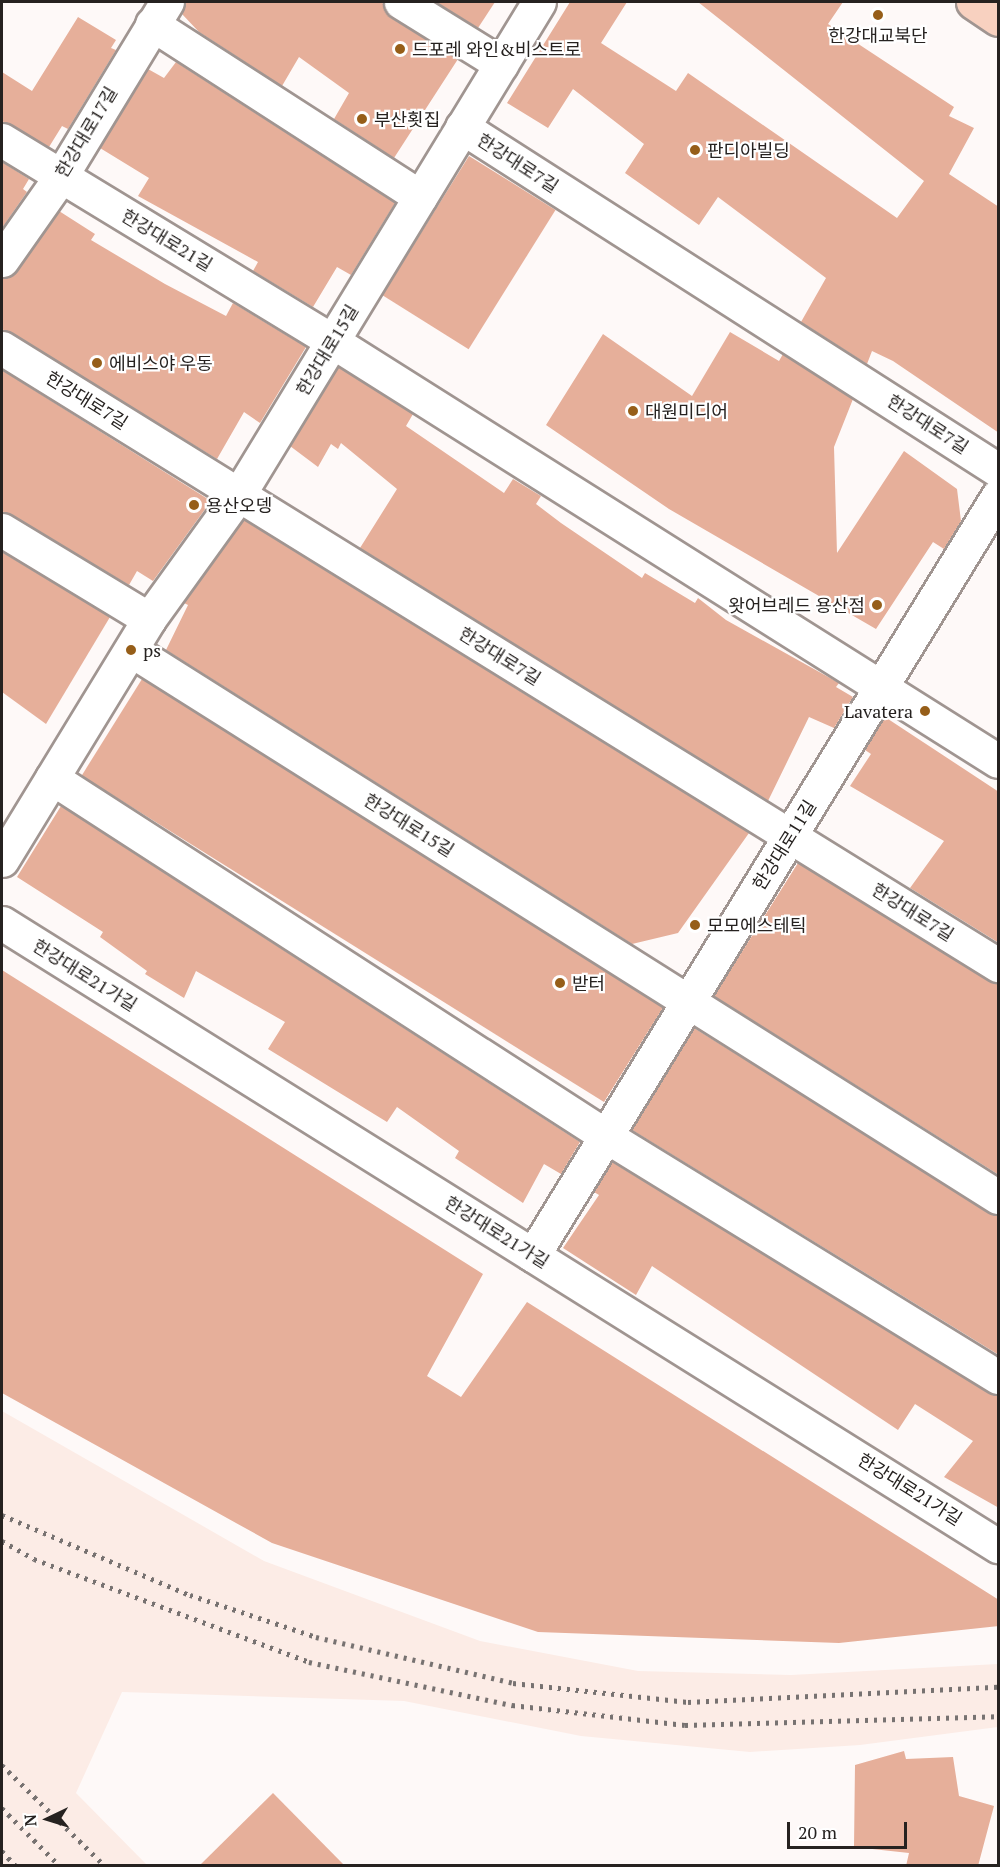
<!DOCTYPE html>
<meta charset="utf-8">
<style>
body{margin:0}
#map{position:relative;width:1000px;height:1867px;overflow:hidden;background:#fef9f8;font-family:"PT Serif","Noto Sans KR",serif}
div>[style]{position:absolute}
.built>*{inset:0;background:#fcece6}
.building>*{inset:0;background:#e6af9a;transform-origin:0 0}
.roads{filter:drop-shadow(2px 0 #a09591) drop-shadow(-2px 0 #a09591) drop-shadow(0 2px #a09591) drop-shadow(0 -2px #a09591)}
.minor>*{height:33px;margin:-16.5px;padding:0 16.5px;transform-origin:16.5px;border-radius:16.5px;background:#fff}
.primary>*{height:33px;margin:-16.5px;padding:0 16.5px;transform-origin:16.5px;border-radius:16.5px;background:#f8d1c0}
.rail>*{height:4.5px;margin-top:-2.25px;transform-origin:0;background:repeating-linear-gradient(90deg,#777271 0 3px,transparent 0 9px)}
.dots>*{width:16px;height:16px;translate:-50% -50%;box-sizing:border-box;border:3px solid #fff;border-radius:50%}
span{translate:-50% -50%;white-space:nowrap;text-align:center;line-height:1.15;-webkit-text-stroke:4.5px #fff;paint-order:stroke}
.poi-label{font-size:18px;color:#262220}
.left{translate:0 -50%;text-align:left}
.right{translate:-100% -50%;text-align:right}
.street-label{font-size:18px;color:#262220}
.frame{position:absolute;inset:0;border:3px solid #262220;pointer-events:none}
.north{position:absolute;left:18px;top:1789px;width:60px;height:60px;-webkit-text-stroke:4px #fff;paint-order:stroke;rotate:266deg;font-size:16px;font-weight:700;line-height:24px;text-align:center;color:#262220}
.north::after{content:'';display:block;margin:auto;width:21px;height:27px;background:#262220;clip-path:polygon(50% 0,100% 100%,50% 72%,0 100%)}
.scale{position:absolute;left:787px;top:1822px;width:120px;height:27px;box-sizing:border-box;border:3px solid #262220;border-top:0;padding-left:8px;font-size:18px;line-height:21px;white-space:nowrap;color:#262220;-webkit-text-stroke:4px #fff;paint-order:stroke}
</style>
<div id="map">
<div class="built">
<i style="clip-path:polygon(2px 1411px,264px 1561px,480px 1641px,638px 1671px,791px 1675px,998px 1664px,998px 1727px,860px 1745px,750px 1752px,581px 1736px,404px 1701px,122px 1692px,76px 1793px,147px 1865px,2px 1865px)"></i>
</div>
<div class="building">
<i style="clip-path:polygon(186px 2px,382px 2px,391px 18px,458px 59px,394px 158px,334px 119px,349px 93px,299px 57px,282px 86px,199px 32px,182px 14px)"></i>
<i style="clip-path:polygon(436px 2px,495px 2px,478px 28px)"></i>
<i style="clip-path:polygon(570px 2px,627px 2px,601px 43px,676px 91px,688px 73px,897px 218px,924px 181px,698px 2px,843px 2px,828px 24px,954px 107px,949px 116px,974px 128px,949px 174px,999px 207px,999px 433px,893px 361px,872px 351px,867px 364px,801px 322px,826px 278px,718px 197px,699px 225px,625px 173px,644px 144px,573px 89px,548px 128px,507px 103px)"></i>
<i style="clip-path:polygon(78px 17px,116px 40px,111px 48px,116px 50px,68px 129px,62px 126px,49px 147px,2px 121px,2px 72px,32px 91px)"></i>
<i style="clip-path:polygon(176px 62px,395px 203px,351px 275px,337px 267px,313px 307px,253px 271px,258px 262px,138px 196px,149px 178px,100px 148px,148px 69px,164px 78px)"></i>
<i style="left:469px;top:156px;width:102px;height:164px;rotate:32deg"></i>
<i style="clip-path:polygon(2px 162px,29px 179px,23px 189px,27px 192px,2px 228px)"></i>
<i style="clip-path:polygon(59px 211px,95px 234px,91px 240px,165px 284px,226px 316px,233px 303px,306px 347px,260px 423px,244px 412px,217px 459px,2px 329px,2px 279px,17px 271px)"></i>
<i style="clip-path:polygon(730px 332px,779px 361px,783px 354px,853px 399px,834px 447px,837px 553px,904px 451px,957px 489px,961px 521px,944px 549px,933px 542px,876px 629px,669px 509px,546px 425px,603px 334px,692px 396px)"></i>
<i style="clip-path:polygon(338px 367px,413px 414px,406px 426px,504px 493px,513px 479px,541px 496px,536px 504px,561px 523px,642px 578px,645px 573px,695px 603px,698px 598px,726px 620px,839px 683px,836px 687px,853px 697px,834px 728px,809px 717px,768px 801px,360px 548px,397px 489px,341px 443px,338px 449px,331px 444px,318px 467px,290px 446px)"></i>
<i style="clip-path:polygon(2px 370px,211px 501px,153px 581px,137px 571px,129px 585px,2px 511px)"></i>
<i style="clip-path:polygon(244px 520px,749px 833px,678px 933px,632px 944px,166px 650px,188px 605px,184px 603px)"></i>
<i style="clip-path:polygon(2px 552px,110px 617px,46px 724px,2px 692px)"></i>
<i style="left:142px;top:679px;width:616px;height:114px;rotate:32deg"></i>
<i style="clip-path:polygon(885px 717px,999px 792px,999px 943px,910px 888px,944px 841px,850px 786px,871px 754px,865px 750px)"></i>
<i style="clip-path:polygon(61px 806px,580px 1142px,561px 1174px,544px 1164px,523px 1203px,455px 1158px,459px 1151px,397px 1107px,387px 1122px,268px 1049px,285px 1022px,196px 971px,184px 998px,145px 974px,147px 971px,100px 937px,103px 932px,17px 877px)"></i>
<i style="clip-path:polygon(798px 863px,999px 984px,999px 1175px,714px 996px)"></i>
<i style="clip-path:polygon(2px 970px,483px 1274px,427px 1376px,461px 1397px,527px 1302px,999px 1600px,999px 1626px,839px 1643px,538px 1632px,272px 1543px,2px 1393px)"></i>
<i style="clip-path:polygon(694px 1028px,999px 1216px,999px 1355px,632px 1130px)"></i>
<i style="clip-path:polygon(612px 1162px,999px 1396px,999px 1508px,944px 1477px,973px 1441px,915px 1404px,898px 1430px,652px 1266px,636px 1295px,563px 1248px,599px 1195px,594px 1192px)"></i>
<i style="clip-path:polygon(904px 1751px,906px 1759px,953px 1757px,959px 1796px,994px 1806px,978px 1866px,906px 1866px,909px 1853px,854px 1847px,855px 1765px)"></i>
<i style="clip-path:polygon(273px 1793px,345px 1866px,199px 1866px)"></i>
</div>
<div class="roads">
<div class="minor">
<i style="left:401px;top:2px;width:118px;rotate:31.8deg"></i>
<i style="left:152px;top:24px;width:319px;rotate:32.8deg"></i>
<i style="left:462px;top:127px;width:636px;rotate:32.62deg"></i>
<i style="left:2px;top:140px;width:386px;rotate:31.3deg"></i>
<i style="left:332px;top:341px;width:787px;rotate:32.24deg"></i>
<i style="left:2px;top:260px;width:103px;rotate:-54.9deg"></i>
<i style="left:61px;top:176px;width:204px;rotate:-58.7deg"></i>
<i style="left:2px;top:348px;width:1172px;rotate:31.78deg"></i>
<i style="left:2px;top:530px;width:172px;rotate:31.2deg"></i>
<i style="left:131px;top:650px;width:1025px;rotate:32.25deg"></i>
<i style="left:52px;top:778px;width:660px;rotate:32.87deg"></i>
<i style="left:606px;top:1136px;width:460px;rotate:31.6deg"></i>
<i style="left:2px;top:860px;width:282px;rotate:-58.6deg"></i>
<i style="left:149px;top:619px;width:154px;rotate:-54.2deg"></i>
<i style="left:239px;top:494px;width:576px;rotate:-58.63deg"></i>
<i style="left:2px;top:923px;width:1175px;rotate:32.03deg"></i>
<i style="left:533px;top:1255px;width:890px;rotate:-58.51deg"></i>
</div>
<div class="primary">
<i style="left:973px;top:2px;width:30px;rotate:34deg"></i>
</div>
</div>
<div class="rail">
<i style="left:2px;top:1515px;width:204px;rotate:23.1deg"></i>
<i style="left:190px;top:1595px;width:133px;rotate:18.4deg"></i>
<i style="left:316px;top:1637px;width:202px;rotate:13.1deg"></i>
<i style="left:513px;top:1683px;width:176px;rotate:6.2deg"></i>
<i style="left:688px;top:1702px;width:310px;rotate:-2.8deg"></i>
<i style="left:2px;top:1541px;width:37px;rotate:29deg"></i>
<i style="left:34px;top:1559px;width:294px;rotate:20.5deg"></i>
<i style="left:309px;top:1662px;width:208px;rotate:12deg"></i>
<i style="left:512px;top:1705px;width:174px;rotate:6.6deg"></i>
<i style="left:685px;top:1725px;width:313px;rotate:-1.6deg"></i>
<i style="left:2px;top:1765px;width:144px;rotate:44.4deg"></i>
<i style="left:2px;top:1808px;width:82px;rotate:45deg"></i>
<i style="left:2px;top:1851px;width:21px;rotate:47deg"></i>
</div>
<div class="dots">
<i style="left:878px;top:15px;background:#965e19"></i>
<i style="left:400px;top:49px;background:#965e19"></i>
<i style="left:362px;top:119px;background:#965e19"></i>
<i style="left:695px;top:150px;background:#965e19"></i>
<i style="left:97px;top:363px;background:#965e19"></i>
<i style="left:633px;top:411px;background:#965e19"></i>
<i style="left:194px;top:505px;background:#965e19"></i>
<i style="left:877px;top:605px;background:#965e19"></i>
<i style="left:131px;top:650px;background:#965e19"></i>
<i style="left:925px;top:711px;background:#965e19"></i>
<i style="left:695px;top:925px;background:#965e19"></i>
<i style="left:560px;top:983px;background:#965e19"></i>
</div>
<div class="poi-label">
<span style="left:878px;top:35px">한강대교북단</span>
<span class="left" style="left:412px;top:49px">드포레 와인&amp;비스트로</span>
<span class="left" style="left:374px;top:119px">부산횟집</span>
<span class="left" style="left:707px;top:150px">판디아빌딩</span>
<span class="left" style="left:109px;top:363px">에비스야 우동</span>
<span class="left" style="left:645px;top:411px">대원미디어</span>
<span class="left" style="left:206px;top:505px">용산오뎅</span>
<span class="right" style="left:865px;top:605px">왓어브레드 용산점</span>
<span class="left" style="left:143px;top:650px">ps</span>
<span class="right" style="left:913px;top:711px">Lavatera</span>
<span class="left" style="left:707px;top:925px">모모에스테틱</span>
<span class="left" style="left:572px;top:983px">받터</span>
</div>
<div class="street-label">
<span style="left:86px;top:132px;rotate:-59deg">한강대로17길</span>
<span style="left:518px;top:163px;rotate:33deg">한강대로7길</span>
<span style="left:167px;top:240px;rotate:31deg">한강대로21길</span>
<span style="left:327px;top:350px;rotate:-59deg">한강대로15길</span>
<span style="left:87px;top:400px;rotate:32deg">한강대로7길</span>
<span style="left:928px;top:424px;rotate:33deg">한강대로7길</span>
<span style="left:500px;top:656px;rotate:32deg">한강대로7길</span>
<span style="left:409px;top:825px;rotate:32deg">한강대로15길</span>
<span style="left:784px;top:845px;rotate:-58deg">한강대로11길</span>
<span style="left:913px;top:912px;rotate:32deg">한강대로7길</span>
<span style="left:85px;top:975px;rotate:32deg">한강대로21가길</span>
<span style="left:497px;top:1232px;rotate:32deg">한강대로21가길</span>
<span style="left:910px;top:1489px;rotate:32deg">한강대로21가길</span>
</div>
<div class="frame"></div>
<div class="north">N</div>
<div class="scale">20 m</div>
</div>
